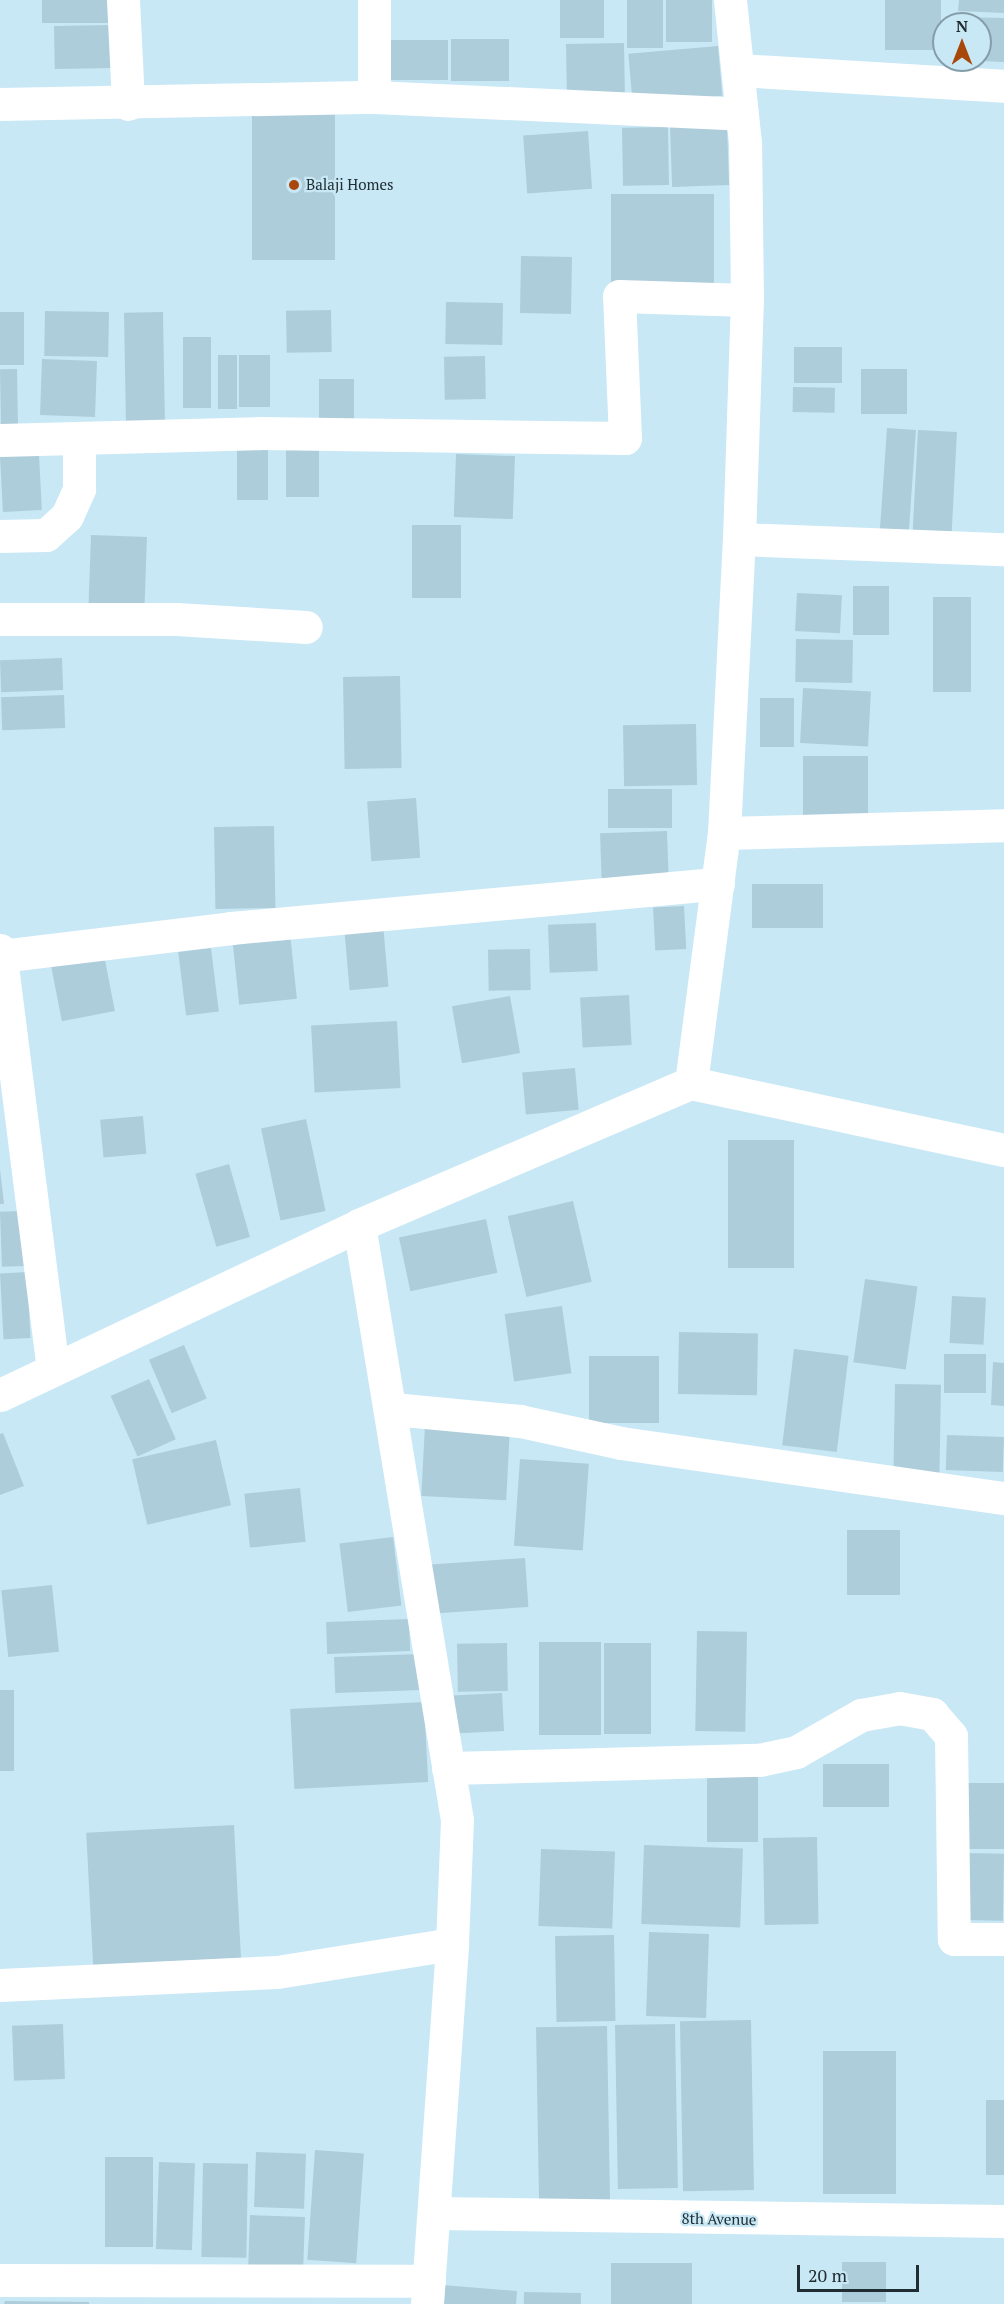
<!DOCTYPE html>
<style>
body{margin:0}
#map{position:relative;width:1004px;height:2304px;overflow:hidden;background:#c8e8f6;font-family:"PT Serif",serif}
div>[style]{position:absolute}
.building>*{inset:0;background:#aecdda;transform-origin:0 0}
.street>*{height:33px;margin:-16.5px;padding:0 16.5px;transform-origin:16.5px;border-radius:16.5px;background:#fff}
.secondary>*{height:33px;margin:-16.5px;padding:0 16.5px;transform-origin:16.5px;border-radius:16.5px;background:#fff}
.dots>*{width:16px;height:16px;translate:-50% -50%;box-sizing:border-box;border:3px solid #c8e8f6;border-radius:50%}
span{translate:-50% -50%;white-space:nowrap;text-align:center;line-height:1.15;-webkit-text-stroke:4.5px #c8e8f6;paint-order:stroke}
.poi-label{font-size:15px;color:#202d32}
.left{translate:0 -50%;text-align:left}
.street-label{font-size:15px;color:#202d32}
.north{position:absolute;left:932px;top:12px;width:60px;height:60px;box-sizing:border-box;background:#c8e8f6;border:2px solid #859da8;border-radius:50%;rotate:0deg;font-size:16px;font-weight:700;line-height:24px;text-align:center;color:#202d32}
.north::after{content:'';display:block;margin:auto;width:21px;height:27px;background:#a94609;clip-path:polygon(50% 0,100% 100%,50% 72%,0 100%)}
.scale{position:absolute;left:797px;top:2265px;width:122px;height:27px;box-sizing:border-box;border:3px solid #202d32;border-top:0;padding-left:8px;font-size:18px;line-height:21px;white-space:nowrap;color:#202d32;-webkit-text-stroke:4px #c8e8f6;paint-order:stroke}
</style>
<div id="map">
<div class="building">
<i style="left:42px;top:0;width:70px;height:23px"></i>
<i style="left:560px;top:0;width:44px;height:38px"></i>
<i style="left:627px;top:0;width:36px;height:48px"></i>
<i style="left:666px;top:0;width:46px;height:42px"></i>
<i style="left:885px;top:0;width:56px;height:50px"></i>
<i style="clip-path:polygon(959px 0,1004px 0,1004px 13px,958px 11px)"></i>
<i style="clip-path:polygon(960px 17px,1004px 18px,1004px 62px,980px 61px,980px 24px,959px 24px)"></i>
<i style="left:113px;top:25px;width:43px;height:59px;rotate:89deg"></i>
<i style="left:509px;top:39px;width:42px;height:58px;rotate:90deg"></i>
<i style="left:391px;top:40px;width:57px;height:40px"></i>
<i style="left:624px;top:43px;width:51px;height:58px;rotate:89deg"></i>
<i style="left:718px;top:46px;width:50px;height:90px;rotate:85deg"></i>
<i style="left:335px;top:109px;width:151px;height:83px;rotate:90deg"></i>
<i style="left:727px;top:125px;width:60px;height:57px;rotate:88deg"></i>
<i style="left:668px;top:127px;width:58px;height:46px;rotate:89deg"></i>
<i style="left:588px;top:131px;width:58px;height:65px;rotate:86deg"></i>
<i style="left:714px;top:194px;width:94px;height:103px;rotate:90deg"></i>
<i style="left:521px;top:256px;width:51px;height:57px;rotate:1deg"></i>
<i style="left:446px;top:302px;width:57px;height:42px;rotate:1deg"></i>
<i style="left:331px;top:310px;width:42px;height:45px;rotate:89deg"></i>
<i style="left:45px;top:311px;width:64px;height:45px;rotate:1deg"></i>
<i style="left:0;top:312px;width:24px;height:53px"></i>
<i style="left:163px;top:312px;width:109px;height:39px;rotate:89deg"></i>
<i style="left:183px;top:337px;width:28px;height:71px"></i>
<i style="left:794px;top:347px;width:48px;height:36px"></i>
<i style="left:218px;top:355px;width:19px;height:54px"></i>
<i style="left:239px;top:355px;width:31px;height:52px"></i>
<i style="left:485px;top:356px;width:43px;height:41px;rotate:89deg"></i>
<i style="left:42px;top:359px;width:55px;height:56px;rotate:2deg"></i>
<i style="left:17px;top:369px;width:57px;height:17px;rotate:89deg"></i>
<i style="left:861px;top:369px;width:46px;height:45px"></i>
<i style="left:319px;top:379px;width:35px;height:44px"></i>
<i style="left:793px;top:387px;width:42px;height:25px;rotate:1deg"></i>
<i style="left:887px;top:428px;width:29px;height:107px;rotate:4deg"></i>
<i style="left:918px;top:430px;width:39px;height:105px;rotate:3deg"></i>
<i style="left:286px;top:443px;width:33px;height:54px"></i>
<i style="left:237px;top:448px;width:31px;height:52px"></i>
<i style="left:456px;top:454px;width:59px;height:63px;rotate:2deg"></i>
<i style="left:39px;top:455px;width:55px;height:39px;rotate:87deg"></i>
<i style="left:412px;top:525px;width:49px;height:73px"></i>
<i style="left:91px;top:535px;width:56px;height:78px;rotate:2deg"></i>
<i style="left:889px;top:586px;width:49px;height:36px;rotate:90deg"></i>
<i style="left:797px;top:593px;width:45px;height:38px;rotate:3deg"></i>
<i style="left:933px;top:597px;width:38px;height:95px"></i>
<i style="left:796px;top:639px;width:57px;height:43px;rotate:1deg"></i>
<i style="left:62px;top:658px;width:32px;height:62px;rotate:88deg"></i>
<i style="left:400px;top:676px;width:92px;height:57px;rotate:89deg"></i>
<i style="left:803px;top:688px;width:68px;height:55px;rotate:3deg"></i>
<i style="left:64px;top:695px;width:33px;height:63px;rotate:88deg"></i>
<i style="left:760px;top:698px;width:34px;height:49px"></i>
<i style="left:696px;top:724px;width:61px;height:73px;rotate:89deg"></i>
<i style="left:868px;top:756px;width:66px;height:65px;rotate:90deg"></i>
<i style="left:608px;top:789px;width:64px;height:39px"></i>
<i style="left:416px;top:798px;width:60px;height:49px;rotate:86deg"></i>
<i style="left:274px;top:826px;width:82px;height:60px;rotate:89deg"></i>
<i style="left:667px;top:831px;width:50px;height:67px;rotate:88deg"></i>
<i style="left:752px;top:884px;width:71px;height:44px"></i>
<i style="left:684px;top:906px;width:43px;height:31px;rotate:87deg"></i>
<i style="left:596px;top:923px;width:48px;height:48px;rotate:88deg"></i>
<i style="left:383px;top:924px;width:63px;height:39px;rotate:85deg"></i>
<i style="left:290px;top:933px;width:66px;height:58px;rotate:84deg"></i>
<i style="left:211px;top:948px;width:64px;height:33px;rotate:83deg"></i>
<i style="left:530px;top:949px;width:41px;height:42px;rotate:89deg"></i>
<i style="left:104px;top:955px;width:57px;height:54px;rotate:79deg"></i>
<i style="left:629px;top:995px;width:50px;height:49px;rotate:87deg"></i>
<i style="left:510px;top:996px;width:58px;height:59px;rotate:80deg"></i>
<i style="left:397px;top:1021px;width:67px;height:86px;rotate:87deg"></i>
<i style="left:575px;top:1068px;width:42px;height:53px;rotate:85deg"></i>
<i style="left:143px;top:1116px;width:38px;height:43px;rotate:85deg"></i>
<i style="left:306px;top:1119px;width:94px;height:46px;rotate:78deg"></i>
<i style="left:728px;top:1140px;width:66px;height:128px"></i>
<i style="left:229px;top:1164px;width:76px;height:35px;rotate:74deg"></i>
<i style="clip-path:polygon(0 1169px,4px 1204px,0 1204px)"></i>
<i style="left:573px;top:1201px;width:83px;height:67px;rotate:77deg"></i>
<i style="left:23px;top:1211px;width:55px;height:23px;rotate:88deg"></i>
<i style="left:486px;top:1219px;width:55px;height:89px;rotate:78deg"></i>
<i style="left:27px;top:1272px;width:66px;height:27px;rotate:87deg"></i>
<i style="left:865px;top:1279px;width:53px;height:84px;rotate:8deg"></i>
<i style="left:952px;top:1296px;width:34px;height:47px;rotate:3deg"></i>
<i style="left:562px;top:1306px;width:68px;height:58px;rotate:82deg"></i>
<i style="left:679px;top:1332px;width:79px;height:62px;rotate:1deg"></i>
<i style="left:184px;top:1345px;width:58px;height:38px;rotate:67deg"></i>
<i style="left:794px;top:1349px;width:55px;height:97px;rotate:7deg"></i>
<i style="left:944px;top:1354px;width:42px;height:39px"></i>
<i style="left:589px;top:1356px;width:70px;height:67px"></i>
<i style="clip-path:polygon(993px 1362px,1004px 1363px,1004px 1406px,991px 1405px)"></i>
<i style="left:149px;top:1379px;width:66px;height:42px;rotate:66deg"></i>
<i style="left:895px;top:1384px;width:46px;height:90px;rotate:1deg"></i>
<i style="left:425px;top:1425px;width:85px;height:71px;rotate:3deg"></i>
<i style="clip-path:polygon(3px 1433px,24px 1486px,0 1495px,0 1434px)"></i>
<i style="left:947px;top:1435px;width:57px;height:35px;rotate:2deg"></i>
<i style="left:216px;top:1440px;width:67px;height:86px;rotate:77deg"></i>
<i style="left:520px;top:1459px;width:69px;height:87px;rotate:4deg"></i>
<i style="left:300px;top:1488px;width:54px;height:56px;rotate:84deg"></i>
<i style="left:847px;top:1530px;width:53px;height:65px"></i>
<i style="left:393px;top:1537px;width:69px;height:54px;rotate:83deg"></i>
<i style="left:525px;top:1558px;width:49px;height:94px;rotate:86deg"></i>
<i style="left:52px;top:1585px;width:67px;height:51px;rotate:84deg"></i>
<i style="left:409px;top:1619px;width:32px;height:83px;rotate:88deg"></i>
<i style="left:697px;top:1631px;width:50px;height:100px;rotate:1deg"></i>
<i style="left:539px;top:1642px;width:62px;height:93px"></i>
<i style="left:507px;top:1643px;width:48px;height:50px;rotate:89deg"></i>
<i style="left:604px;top:1643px;width:47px;height:91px"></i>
<i style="left:420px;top:1654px;width:36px;height:86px;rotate:88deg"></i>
<i style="left:0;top:1690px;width:14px;height:81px"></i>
<i style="left:502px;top:1693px;width:38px;height:49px;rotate:87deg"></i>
<i style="left:424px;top:1702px;width:80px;height:134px;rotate:87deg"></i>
<i style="left:823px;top:1764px;width:66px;height:43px"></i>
<i style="left:707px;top:1767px;width:51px;height:75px"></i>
<i style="left:956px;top:1783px;width:48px;height:66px"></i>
<i style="left:234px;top:1825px;width:133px;height:148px;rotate:87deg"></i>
<i style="left:817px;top:1837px;width:87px;height:54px;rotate:89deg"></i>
<i style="left:644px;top:1845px;width:99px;height:79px;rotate:2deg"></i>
<i style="left:541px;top:1849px;width:74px;height:77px;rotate:2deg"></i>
<i style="left:965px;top:1853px;width:39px;height:67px;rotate:1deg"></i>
<i style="left:649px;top:1932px;width:60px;height:84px;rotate:2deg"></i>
<i style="left:614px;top:1935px;width:86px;height:59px;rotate:89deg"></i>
<i style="left:751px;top:2020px;width:170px;height:71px;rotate:89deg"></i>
<i style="left:63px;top:2024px;width:55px;height:51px;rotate:88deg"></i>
<i style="left:675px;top:2024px;width:164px;height:60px;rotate:89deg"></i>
<i style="left:607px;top:2026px;width:175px;height:71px;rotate:89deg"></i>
<i style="left:823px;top:2051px;width:73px;height:143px"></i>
<i style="left:986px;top:2100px;width:18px;height:75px"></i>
<i style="left:315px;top:2150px;width:49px;height:110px;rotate:4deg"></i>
<i style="left:256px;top:2152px;width:50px;height:55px;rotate:2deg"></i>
<i style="left:105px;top:2157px;width:48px;height:90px"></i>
<i style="left:159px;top:2162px;width:36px;height:87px;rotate:2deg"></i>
<i style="left:203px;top:2163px;width:45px;height:94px;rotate:1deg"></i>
<i style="left:250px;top:2215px;width:55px;height:54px;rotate:2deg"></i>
<i style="left:886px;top:2262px;width:40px;height:44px;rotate:90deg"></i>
<i style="left:611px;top:2263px;width:81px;height:41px"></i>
<i style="clip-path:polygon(442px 2285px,517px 2291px,516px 2304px,441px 2304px)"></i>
<i style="left:524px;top:2292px;width:57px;height:12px;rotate:1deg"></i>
<i style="clip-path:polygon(5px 2301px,89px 2302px,89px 2304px,4px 2304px)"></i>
</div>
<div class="street">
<i style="left:123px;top:0;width:104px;rotate:87.2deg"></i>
<i style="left:374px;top:0;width:97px;rotate:90deg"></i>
<i style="left:738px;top:70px;width:266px;rotate:3.4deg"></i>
<i style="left:0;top:104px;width:374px;rotate:-1.1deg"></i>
<i style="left:374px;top:97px;width:368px;rotate:2.6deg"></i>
<i style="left:0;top:440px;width:260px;rotate:-1.5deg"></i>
<i style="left:260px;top:433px;width:365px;rotate:0.8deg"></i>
<i style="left:625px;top:438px;width:142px;rotate:-92.4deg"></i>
<i style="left:619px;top:296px;width:128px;rotate:1.8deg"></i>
<i style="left:0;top:536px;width:46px;rotate:-1.2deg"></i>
<i style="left:46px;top:535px;width:28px;rotate:-42deg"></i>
<i style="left:67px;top:516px;width:30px;rotate:-66deg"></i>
<i style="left:79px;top:489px;width:49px;rotate:-90deg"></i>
<i style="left:739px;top:539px;width:265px;rotate:2.2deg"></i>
<i style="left:0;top:619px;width:176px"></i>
<i style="left:176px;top:619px;width:130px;rotate:3.5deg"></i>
<i style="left:724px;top:833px;width:280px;rotate:-1.6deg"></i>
<i style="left:0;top:950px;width:423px;rotate:82.8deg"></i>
<i style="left:0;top:956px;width:233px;rotate:-6.9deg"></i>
<i style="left:231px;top:928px;width:489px;rotate:-5.2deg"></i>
<i style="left:393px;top:1409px;width:128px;rotate:5.4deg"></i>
<i style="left:520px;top:1421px;width:103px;rotate:12.3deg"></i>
<i style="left:621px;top:1443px;width:387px;rotate:8.2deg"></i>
<i style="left:448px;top:1768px;width:311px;rotate:-1.5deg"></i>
<i style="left:759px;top:1760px;width:38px;rotate:-12deg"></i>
<i style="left:796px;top:1752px;width:75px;rotate:-29.6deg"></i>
<i style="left:861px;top:1715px;width:39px;rotate:-10deg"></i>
<i style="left:899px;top:1708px;width:34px;rotate:10deg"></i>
<i style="left:932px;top:1714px;width:29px;rotate:49deg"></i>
<i style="left:951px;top:1736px;width:203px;rotate:89.2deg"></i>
<i style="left:954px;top:1939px;width:50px"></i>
<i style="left:0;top:1985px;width:277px;rotate:-2.7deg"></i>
<i style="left:277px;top:1972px;width:177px;rotate:-9.1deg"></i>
<i style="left:452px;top:1944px;width:124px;rotate:-87.7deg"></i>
<i style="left:457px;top:1820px;width:603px;rotate:-99.35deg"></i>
<i style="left:434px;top:2213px;width:570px;rotate:0.8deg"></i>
<i style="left:0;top:2280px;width:429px;rotate:0.1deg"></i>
<i style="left:427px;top:2304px;width:361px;rotate:-86deg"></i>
</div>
<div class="secondary">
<i style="left:691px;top:1083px;width:252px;rotate:-82.5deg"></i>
<i style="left:724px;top:833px;width:294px;rotate:-87.1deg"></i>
<i style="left:739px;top:539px;width:239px;rotate:-88.1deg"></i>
<i style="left:747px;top:300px;width:157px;rotate:-90.7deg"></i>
<i style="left:745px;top:143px;width:144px;rotate:-96deg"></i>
<i style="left:0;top:1395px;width:397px;rotate:-25.3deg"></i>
<i style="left:359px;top:1225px;width:361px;rotate:-23.2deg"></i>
<i style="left:691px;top:1083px;width:320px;rotate:12.1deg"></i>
</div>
<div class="dots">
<i style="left:294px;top:185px;background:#a94609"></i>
</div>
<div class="poi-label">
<span class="left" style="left:306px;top:185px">Balaji Homes</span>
</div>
<div class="street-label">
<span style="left:719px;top:2219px;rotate:1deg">8th Avenue</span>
</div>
<div class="north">N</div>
<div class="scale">20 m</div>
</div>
